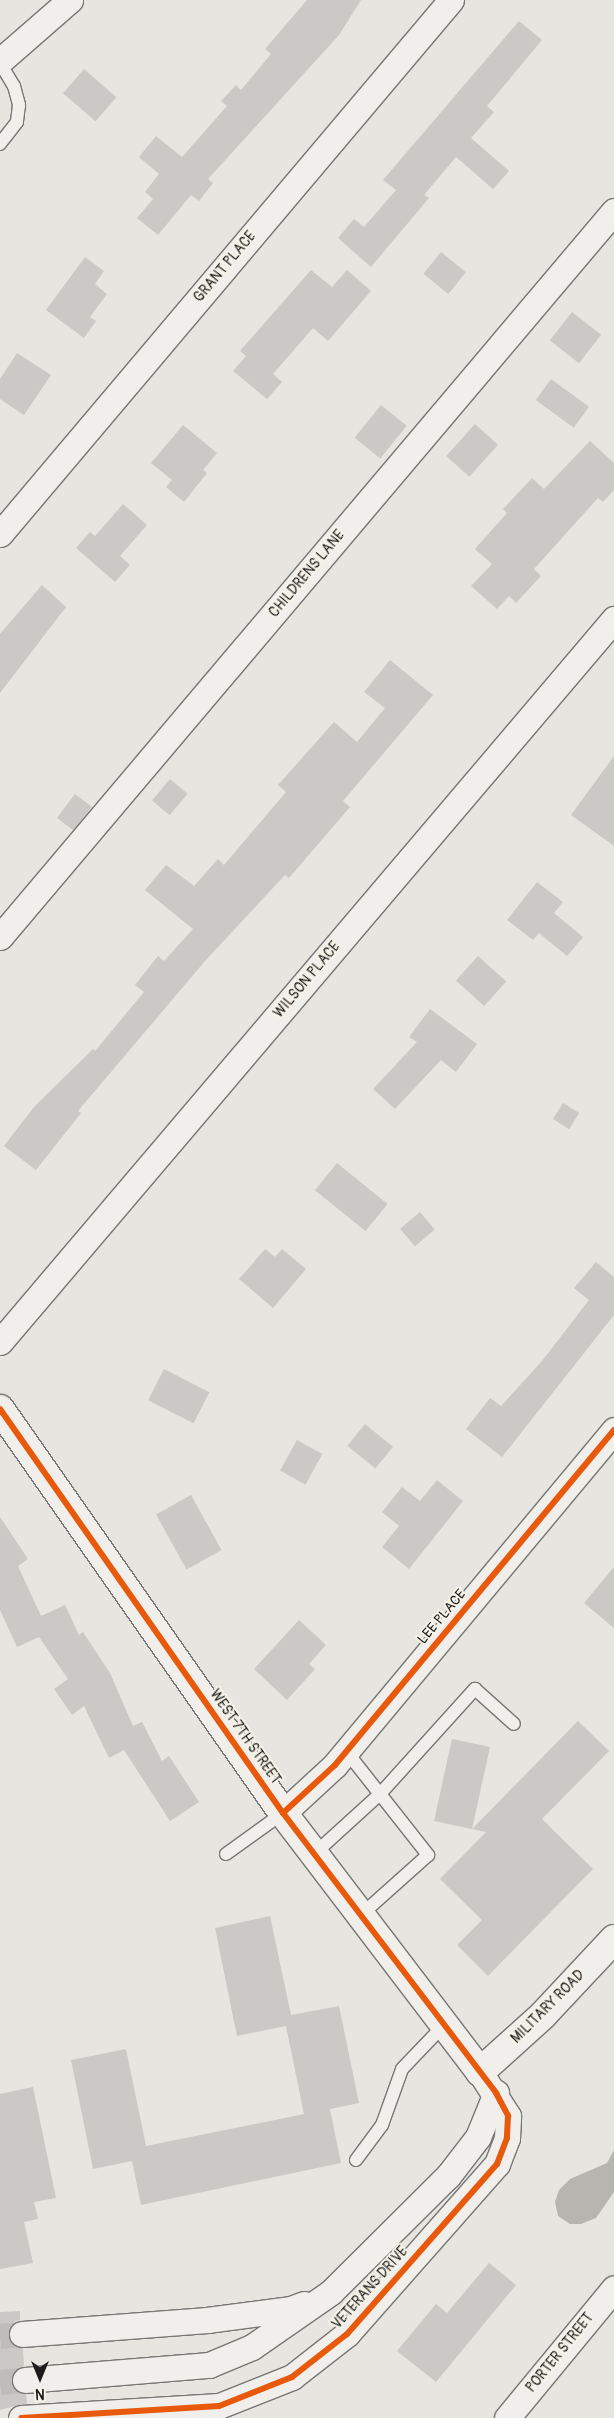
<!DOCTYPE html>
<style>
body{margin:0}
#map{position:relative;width:614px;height:2418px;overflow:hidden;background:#e6e5e0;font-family:Pangolin,sans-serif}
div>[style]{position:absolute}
.water>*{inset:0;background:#b7b5af}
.building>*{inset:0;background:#cac9c5;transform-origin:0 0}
.street-tunnel>*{height:25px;margin-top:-12.5px;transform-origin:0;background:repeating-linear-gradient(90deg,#bebdb9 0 25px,transparent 0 37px)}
.roads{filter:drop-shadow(1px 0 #777674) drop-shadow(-1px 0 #777674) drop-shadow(0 1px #777674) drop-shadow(0 -1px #777674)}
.lane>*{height:12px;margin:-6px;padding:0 6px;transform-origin:6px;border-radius:6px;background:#f0efeb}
.street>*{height:25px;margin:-12.5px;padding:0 12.5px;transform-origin:12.5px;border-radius:12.5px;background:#f0efeb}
.secondary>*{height:28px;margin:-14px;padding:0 14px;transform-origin:14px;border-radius:14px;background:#f0efeb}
.cycleway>*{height:6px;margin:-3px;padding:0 3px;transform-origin:3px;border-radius:3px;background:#e8590c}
span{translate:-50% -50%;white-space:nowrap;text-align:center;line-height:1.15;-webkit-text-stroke:4px #f7f3e8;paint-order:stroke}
.street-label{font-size:14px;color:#1c1c1c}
.north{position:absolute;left:15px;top:2353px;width:50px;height:50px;-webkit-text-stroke:4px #f7f3e8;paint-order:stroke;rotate:180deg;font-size:14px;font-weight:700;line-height:20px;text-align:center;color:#1c1c1c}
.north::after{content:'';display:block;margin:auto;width:18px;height:22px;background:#1c1c1c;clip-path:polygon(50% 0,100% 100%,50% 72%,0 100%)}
</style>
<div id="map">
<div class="water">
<i style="clip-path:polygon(614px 2150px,614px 2192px,596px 2218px,581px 2224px,570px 2224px,558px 2216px,555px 2202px,559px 2190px,570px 2179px,607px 2163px)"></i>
</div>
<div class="building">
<i style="clip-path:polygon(307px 0,361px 0,339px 35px,208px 179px,213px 183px,199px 201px,191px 195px,158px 235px,137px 218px,153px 199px,145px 192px,159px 174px,139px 157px,156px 136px,182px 157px,227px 106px,221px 101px,236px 85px,241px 90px,271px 54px,265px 49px)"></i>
<i style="clip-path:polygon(519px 21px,542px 40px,487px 106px,494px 112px,471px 138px,509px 171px,493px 189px,456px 157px,424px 195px,429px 198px,371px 267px,338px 238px,354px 219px,364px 227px,396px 190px,383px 180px)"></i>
<i style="left:84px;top:69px;width:43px;height:32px;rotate:41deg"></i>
<i style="left:441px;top:252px;width:32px;height:28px;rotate:39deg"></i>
<i style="clip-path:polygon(85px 257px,104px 271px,95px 284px,107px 294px,90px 317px,96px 321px,84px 338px,46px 310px)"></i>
<i style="clip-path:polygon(311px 270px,332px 287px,347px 270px,371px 291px,328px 341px,313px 328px,273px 374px,282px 382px,267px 399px,233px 371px,246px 356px,240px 351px)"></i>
<i style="left:572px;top:312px;width:37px;height:36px;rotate:38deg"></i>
<i style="clip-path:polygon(17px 353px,51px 375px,24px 415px,0 399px,0 379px)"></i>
<i style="left:551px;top:379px;width:47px;height:26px;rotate:36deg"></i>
<i style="left:381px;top:405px;width:33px;height:42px;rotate:39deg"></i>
<i style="left:475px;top:424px;width:31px;height:43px;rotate:42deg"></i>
<i style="clip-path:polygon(183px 425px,217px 453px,203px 470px,207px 473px,184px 502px,166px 487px,172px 480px,151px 463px)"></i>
<i style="clip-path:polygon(590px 441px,614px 463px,614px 490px,603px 502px,598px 498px,534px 569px,541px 576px,516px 603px,509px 596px,497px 609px,471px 586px,492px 564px,475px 549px,507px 513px,503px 509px,532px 478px,544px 489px)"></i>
<i style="clip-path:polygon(123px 504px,147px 525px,120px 556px,130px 565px,115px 582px,76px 548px,90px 532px,95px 536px)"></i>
<i style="clip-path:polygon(42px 585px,66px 607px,0 693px,0 634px)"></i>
<i style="clip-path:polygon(390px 660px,433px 695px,343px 801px,350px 807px,289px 878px,285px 875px,205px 961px,78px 1111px,81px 1113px,36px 1170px,4px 1146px,34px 1107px,93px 1049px,95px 1051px,144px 992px,135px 985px,158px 956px,164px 961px,193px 929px,145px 890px,166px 865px,194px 886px,218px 859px,224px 865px,286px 792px,278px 785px,334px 722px,357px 742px,385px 708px,364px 692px)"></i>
<i style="clip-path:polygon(614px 756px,614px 846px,571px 815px)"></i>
<i style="left:170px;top:779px;width:23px;height:28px;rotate:40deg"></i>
<i style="left:75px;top:794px;width:21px;height:30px;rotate:37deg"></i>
<i style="clip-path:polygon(537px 882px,563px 902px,554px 913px,583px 937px,567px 956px,539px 933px,533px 940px,507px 920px)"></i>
<i style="left:478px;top:956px;width:38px;height:33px;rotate:42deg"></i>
<i style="clip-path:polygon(430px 1009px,477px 1044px,456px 1072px,441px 1060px,395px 1109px,373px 1089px,417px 1042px,409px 1037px)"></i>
<i style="left:563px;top:1103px;width:19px;height:19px;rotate:32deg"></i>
<i style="left:337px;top:1163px;width:65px;height:35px;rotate:39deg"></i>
<i style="left:420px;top:1212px;width:23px;height:26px;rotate:50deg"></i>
<i style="clip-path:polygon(265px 1249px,275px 1257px,282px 1249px,306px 1269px,273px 1308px,239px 1279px)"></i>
<i style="clip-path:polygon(596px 1262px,614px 1277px,614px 1315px,502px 1457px,466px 1429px,490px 1398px,501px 1406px,542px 1361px,589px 1300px,574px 1288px)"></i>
<i style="left:164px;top:1369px;width:51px;height:35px;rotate:27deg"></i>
<i style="left:365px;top:1424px;width:36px;height:28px;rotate:39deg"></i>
<i style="left:297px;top:1440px;width:29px;height:35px;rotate:29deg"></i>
<i style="clip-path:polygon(437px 1480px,463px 1501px,409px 1569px,382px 1547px,399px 1526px,382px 1512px,402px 1487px,420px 1501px)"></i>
<i style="left:191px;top:1495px;width:63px;height:40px;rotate:61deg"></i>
<i style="clip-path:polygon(0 1517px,28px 1559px,18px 1566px,41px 1616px,65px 1605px,79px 1635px,83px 1632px,110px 1673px,133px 1726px,142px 1722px,162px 1761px,169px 1756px,199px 1802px,170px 1821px,124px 1750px,109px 1758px,84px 1706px,72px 1715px,54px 1689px,68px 1679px,39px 1637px,17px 1647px,0 1610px)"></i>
<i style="clip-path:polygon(614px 1567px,614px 1628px,584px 1603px)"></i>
<i style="clip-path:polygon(299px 1620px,326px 1645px,309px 1664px,315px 1669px,287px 1700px,254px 1669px)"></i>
<i style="clip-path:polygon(578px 1721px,609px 1751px,542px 1819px,593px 1869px,488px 1976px,457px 1945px,482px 1920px,440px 1879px,486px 1832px,434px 1821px,452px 1739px,490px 1747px,472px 1829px)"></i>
<i style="clip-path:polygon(270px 1916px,291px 2015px,339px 2006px,359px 2103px,330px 2109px,341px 2163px,141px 2205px,132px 2161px,93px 2169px,71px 2060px,126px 2049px,146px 2146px,304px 2114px,286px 2026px,237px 2036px,215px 1928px)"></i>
<i style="clip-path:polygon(33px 2087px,56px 2198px,34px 2202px,38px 2219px,24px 2222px,33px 2263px,0 2269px,0 2094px)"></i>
<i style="clip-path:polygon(489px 2263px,516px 2285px,436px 2382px,397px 2351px,436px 2304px,447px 2313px)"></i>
<i style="clip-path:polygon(20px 2311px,20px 2320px,14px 2322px,8px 2335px,10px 2342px,23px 2348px,24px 2366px,12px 2373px,11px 2382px,18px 2393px,26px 2394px,27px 2403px,0 2410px,0 2312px)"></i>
</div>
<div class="street-tunnel">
<i style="left:0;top:2336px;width:22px;rotate:-5deg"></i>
<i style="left:0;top:2382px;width:25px;rotate:-5deg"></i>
</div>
<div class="roads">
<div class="lane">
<i style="left:0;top:63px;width:27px;rotate:59deg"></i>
<i style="left:14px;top:86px;width:20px;rotate:75deg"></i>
<i style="left:19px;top:105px;width:17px;rotate:97deg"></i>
<i style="left:17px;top:122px;width:28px;rotate:128deg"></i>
<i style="left:346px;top:1751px;width:55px;rotate:51.7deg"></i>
<i style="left:380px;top:1794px;width:142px;rotate:-47.9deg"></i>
<i style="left:475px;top:1689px;width:52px;rotate:41.9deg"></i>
<i style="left:226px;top:1854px;width:70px;rotate:-35.7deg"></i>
<i style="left:314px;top:1854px;width:89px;rotate:-42.3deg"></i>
<i style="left:380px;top:1794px;width:78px;rotate:51.8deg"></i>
<i style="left:428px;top:1855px;width:90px;rotate:138.2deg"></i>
<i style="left:356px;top:2160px;width:44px;rotate:-53.4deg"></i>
<i style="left:382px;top:2125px;width:59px;rotate:-70.3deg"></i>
<i style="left:402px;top:2069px;width:61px;rotate:-46.3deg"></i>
</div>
<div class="street">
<i style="left:0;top:61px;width:93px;rotate:-41.1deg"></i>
<i style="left:0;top:534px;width:699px;rotate:-49.82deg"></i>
<i style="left:0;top:937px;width:951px;rotate:-49.78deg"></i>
<i style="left:0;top:1342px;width:949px;rotate:-49.66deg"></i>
<i style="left:283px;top:1813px;width:71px;rotate:-42.7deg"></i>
<i style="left:335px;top:1765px;width:436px;rotate:-50.2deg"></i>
<i style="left:22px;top:2334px;width:186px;rotate:-4.3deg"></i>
<i style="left:207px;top:2320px;width:85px;rotate:-7.5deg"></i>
<i style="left:291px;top:2309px;width:14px;rotate:-21deg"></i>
<i style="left:25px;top:2380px;width:185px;rotate:-4.7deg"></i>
<i style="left:209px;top:2365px;width:47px;rotate:-22.7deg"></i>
<i style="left:252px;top:2347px;width:96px;rotate:-34.8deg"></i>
<i style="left:331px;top:2292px;width:165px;rotate:-44.8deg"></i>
<i style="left:448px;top:2176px;width:49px;rotate:-52.4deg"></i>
<i style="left:478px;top:2137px;width:48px;rotate:-67.8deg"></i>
<i style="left:21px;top:2418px;width:198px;rotate:-3.5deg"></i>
<i style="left:219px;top:2406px;width:79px;rotate:-21.7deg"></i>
<i style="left:292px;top:2377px;width:70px;rotate:-38deg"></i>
<i style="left:347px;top:2334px;width:227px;rotate:-48.6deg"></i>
<i style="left:497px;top:2164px;width:28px;rotate:-69deg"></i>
<i style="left:507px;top:2138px;width:22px;rotate:-87deg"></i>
<i style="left:508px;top:2116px;width:52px;rotate:-122.5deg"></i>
<i style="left:507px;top:2418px;width:168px;rotate:-50.5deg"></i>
</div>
<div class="secondary">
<i style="left:0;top:1409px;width:493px;rotate:55deg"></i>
<i style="left:283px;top:1813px;width:325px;rotate:52.7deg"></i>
<i style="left:480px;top:2072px;width:85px;rotate:-42.1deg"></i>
<i style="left:543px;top:2015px;width:104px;rotate:-46.9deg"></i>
</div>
</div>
<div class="cycleway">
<i style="left:0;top:1409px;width:493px;rotate:55deg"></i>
<i style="left:283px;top:1813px;width:352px;rotate:52.7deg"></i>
<i style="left:496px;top:2093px;width:26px;rotate:62deg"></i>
<i style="left:508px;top:2116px;width:22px;rotate:93deg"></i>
<i style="left:507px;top:2138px;width:28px;rotate:111deg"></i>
<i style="left:497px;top:2164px;width:227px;rotate:131.4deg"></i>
<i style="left:347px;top:2334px;width:70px;rotate:142deg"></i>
<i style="left:292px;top:2377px;width:79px;rotate:158.3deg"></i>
<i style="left:219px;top:2406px;width:198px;rotate:176.5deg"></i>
<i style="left:283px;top:1813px;width:71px;rotate:-42.7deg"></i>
<i style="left:335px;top:1765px;width:436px;rotate:-50.2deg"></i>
</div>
<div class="street-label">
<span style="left:225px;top:267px;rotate:-50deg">GRANT PLACE</span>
<span style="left:307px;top:574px;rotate:-50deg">CHILDRENS LANE</span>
<span style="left:307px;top:980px;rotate:-50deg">WILSON PLACE</span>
<span style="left:442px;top:1617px;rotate:-50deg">LEE PLACE</span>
<span style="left:245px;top:1737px;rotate:55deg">WEST 7TH STREET</span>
<span style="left:548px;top:2007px;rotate:-45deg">MILITARY ROAD</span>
<span style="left:370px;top:2288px;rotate:-48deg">VETERANS DRIVE</span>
<span style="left:560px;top:2353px;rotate:-51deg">PORTER STREET</span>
</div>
<div class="north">N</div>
</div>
